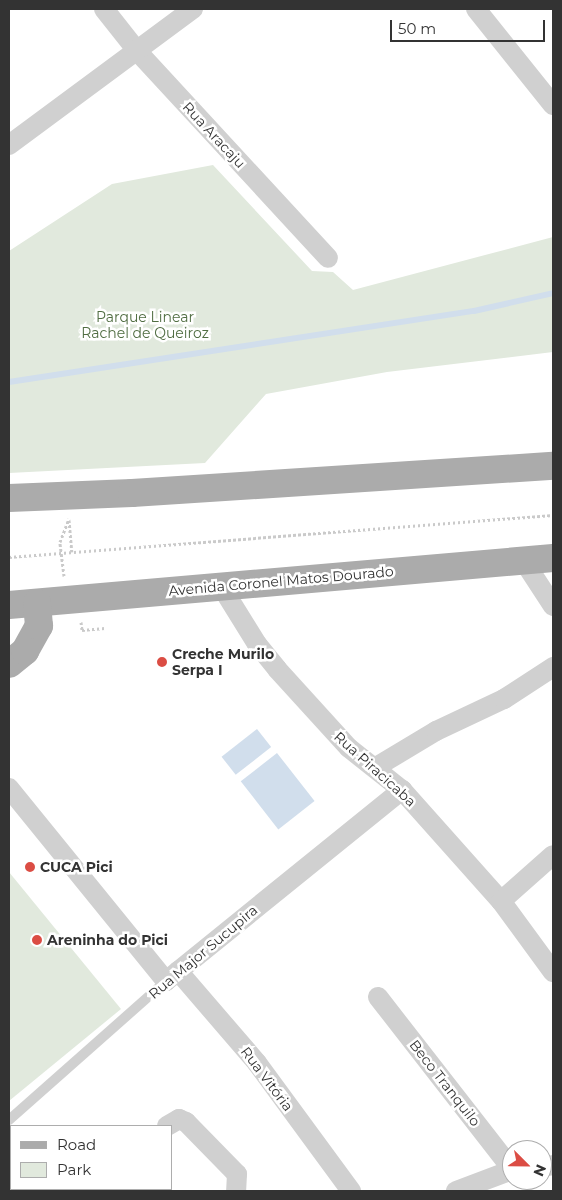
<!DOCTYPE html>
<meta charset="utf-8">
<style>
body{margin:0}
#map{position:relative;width:562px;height:1200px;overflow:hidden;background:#fff;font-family:Montserrat,sans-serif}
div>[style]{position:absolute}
.green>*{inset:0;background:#e1e9dd}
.water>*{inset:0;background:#d1deec;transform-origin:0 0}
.stream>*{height:6px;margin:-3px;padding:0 3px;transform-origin:3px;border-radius:3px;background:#d1deec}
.path>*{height:3px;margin-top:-1.5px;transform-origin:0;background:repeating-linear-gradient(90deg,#cacaca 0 2.5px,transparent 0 5px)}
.lane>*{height:10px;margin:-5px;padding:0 5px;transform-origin:5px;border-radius:5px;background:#d0d0d0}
.street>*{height:20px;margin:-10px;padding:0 10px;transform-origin:10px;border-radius:10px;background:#d0d0d0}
.primary>*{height:28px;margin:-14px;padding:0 14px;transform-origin:14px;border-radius:14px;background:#ababab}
.dots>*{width:14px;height:14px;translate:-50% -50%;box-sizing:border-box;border:2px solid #fff;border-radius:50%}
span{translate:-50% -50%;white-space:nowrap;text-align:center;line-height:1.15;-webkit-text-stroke:5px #fff;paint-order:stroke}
.street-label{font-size:14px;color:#333}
.park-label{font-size:14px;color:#506d42}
.poi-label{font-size:14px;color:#333;font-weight:700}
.left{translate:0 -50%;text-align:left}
.frame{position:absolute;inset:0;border:10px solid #333;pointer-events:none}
.legend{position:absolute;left:10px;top:1125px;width:162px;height:65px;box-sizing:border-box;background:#fff;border:1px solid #adadad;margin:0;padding:6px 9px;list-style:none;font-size:15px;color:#333}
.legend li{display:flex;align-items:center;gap:10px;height:25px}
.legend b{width:25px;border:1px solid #adadad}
.north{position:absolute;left:502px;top:1140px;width:50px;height:50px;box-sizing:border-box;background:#fff;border:1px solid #adadad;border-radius:50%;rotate:113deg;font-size:14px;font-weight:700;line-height:20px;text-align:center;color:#333}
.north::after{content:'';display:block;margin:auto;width:18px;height:22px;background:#db4d44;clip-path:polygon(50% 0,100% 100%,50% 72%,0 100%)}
.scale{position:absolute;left:390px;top:20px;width:155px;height:22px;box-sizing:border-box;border:2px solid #333;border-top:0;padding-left:6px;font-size:15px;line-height:18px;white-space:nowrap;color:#333;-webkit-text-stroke:4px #fff;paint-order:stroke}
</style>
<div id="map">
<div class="green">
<i style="clip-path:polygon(213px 165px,312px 271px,333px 272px,353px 290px,553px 237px,553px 352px,387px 372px,266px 394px,205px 463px,9px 473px,9px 251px,112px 184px)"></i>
<i style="clip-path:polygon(9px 872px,121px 1009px,9px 1101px)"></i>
</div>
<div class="water">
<i style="left:257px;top:729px;width:23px;height:45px;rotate:52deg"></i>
<i style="left:277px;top:753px;width:61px;height:46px;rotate:52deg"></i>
</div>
<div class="stream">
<i style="left:9px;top:382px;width:470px;rotate:-8.7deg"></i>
<i style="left:474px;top:311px;width:81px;rotate:-12.8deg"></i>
</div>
<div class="path">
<i style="left:69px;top:520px;width:32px;rotate:85deg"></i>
<i style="left:9px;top:557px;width:546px;rotate:-4.41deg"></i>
<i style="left:64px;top:576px;width:34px;rotate:-97deg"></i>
<i style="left:60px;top:542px;width:25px;rotate:-69deg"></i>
<i style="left:81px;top:622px;width:8px;rotate:83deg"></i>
<i style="left:82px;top:630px;width:23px;rotate:-5deg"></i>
</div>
<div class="lane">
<i style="left:9px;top:1120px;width:210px;rotate:-41.5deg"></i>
</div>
<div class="street">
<i style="left:104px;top:9px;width:55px;rotate:51.7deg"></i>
<i style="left:138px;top:52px;width:280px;rotate:47.3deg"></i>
<i style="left:476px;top:9px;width:123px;rotate:51.3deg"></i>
<i style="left:9px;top:145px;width:229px;rotate:-36.5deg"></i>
<i style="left:523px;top:560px;width:55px;rotate:56.9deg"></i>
<i style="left:221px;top:586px;width:68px;rotate:58.2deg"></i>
<i style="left:257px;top:644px;width:32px;rotate:51deg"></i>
<i style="left:277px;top:669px;width:107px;rotate:47.7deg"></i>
<i style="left:349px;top:748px;width:68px;rotate:38.4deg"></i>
<i style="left:402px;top:790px;width:149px;rotate:48.3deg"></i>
<i style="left:501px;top:901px;width:88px;rotate:53.8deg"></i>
<i style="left:376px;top:767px;width:70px;rotate:-31deg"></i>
<i style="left:436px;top:731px;width:75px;rotate:-25.2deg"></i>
<i style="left:504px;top:699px;width:59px;rotate:-33.1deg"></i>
<i style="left:9px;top:788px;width:249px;rotate:50.9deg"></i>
<i style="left:166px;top:981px;width:304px;rotate:-39deg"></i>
<i style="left:501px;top:901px;width:69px;rotate:-41.5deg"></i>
<i style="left:178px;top:971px;width:121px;rotate:49.3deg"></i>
<i style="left:257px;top:1063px;width:159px;rotate:53.7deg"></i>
<i style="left:378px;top:997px;width:218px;rotate:52.1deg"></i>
<i style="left:167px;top:1126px;width:14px;rotate:-30deg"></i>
<i style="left:179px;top:1119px;width:8px;rotate:23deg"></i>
<i style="left:186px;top:1122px;width:73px;rotate:45.6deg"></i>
<i style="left:237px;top:1174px;width:17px;rotate:93deg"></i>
<i style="left:542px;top:1167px;width:11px;rotate:-10deg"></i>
<i style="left:89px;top:1191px;width:4px;rotate:-34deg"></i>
<i style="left:456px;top:1191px;width:60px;rotate:-20.6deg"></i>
</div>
<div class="primary">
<i style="left:9px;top:498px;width:123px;rotate:-2.3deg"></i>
<i style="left:132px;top:493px;width:422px;rotate:-3.7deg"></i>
<i style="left:9px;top:605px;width:546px;rotate:-4.94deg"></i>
<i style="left:9px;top:664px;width:21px;rotate:-39deg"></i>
<i style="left:25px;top:651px;width:29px;rotate:-61deg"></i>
<i style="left:39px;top:626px;width:23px;rotate:-95deg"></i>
</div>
<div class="dots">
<i style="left:162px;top:662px;background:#db4d44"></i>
<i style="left:30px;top:867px;background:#db4d44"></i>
<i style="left:37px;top:940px;background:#db4d44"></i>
</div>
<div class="street-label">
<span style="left:214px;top:135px;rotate:47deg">Rua Aracaju</span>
<span style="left:281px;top:581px;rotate:-5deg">Avenida Coronel Matos Dourado</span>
<span style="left:375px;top:769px;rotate:42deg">Rua Piracicaba</span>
<span style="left:203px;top:952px;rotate:-40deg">Rua Major Sucupira</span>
<span style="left:267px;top:1079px;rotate:53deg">Rua Vitória</span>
<span style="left:445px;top:1083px;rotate:52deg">Beco Tranquilo</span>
</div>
<div class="park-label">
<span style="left:145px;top:325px">Parque Linear<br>Rachel de Queiroz</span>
</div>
<div class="poi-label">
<span class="left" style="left:172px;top:662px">Creche Murilo<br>Serpa I</span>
<span class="left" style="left:40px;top:867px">CUCA Pici</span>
<span class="left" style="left:47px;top:940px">Areninha do Pici</span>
</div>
<div class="frame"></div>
<ul class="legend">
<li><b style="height:6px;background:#ababab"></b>Road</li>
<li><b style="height:14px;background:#e1e9dd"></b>Park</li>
</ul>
<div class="north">N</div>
<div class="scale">50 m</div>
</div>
